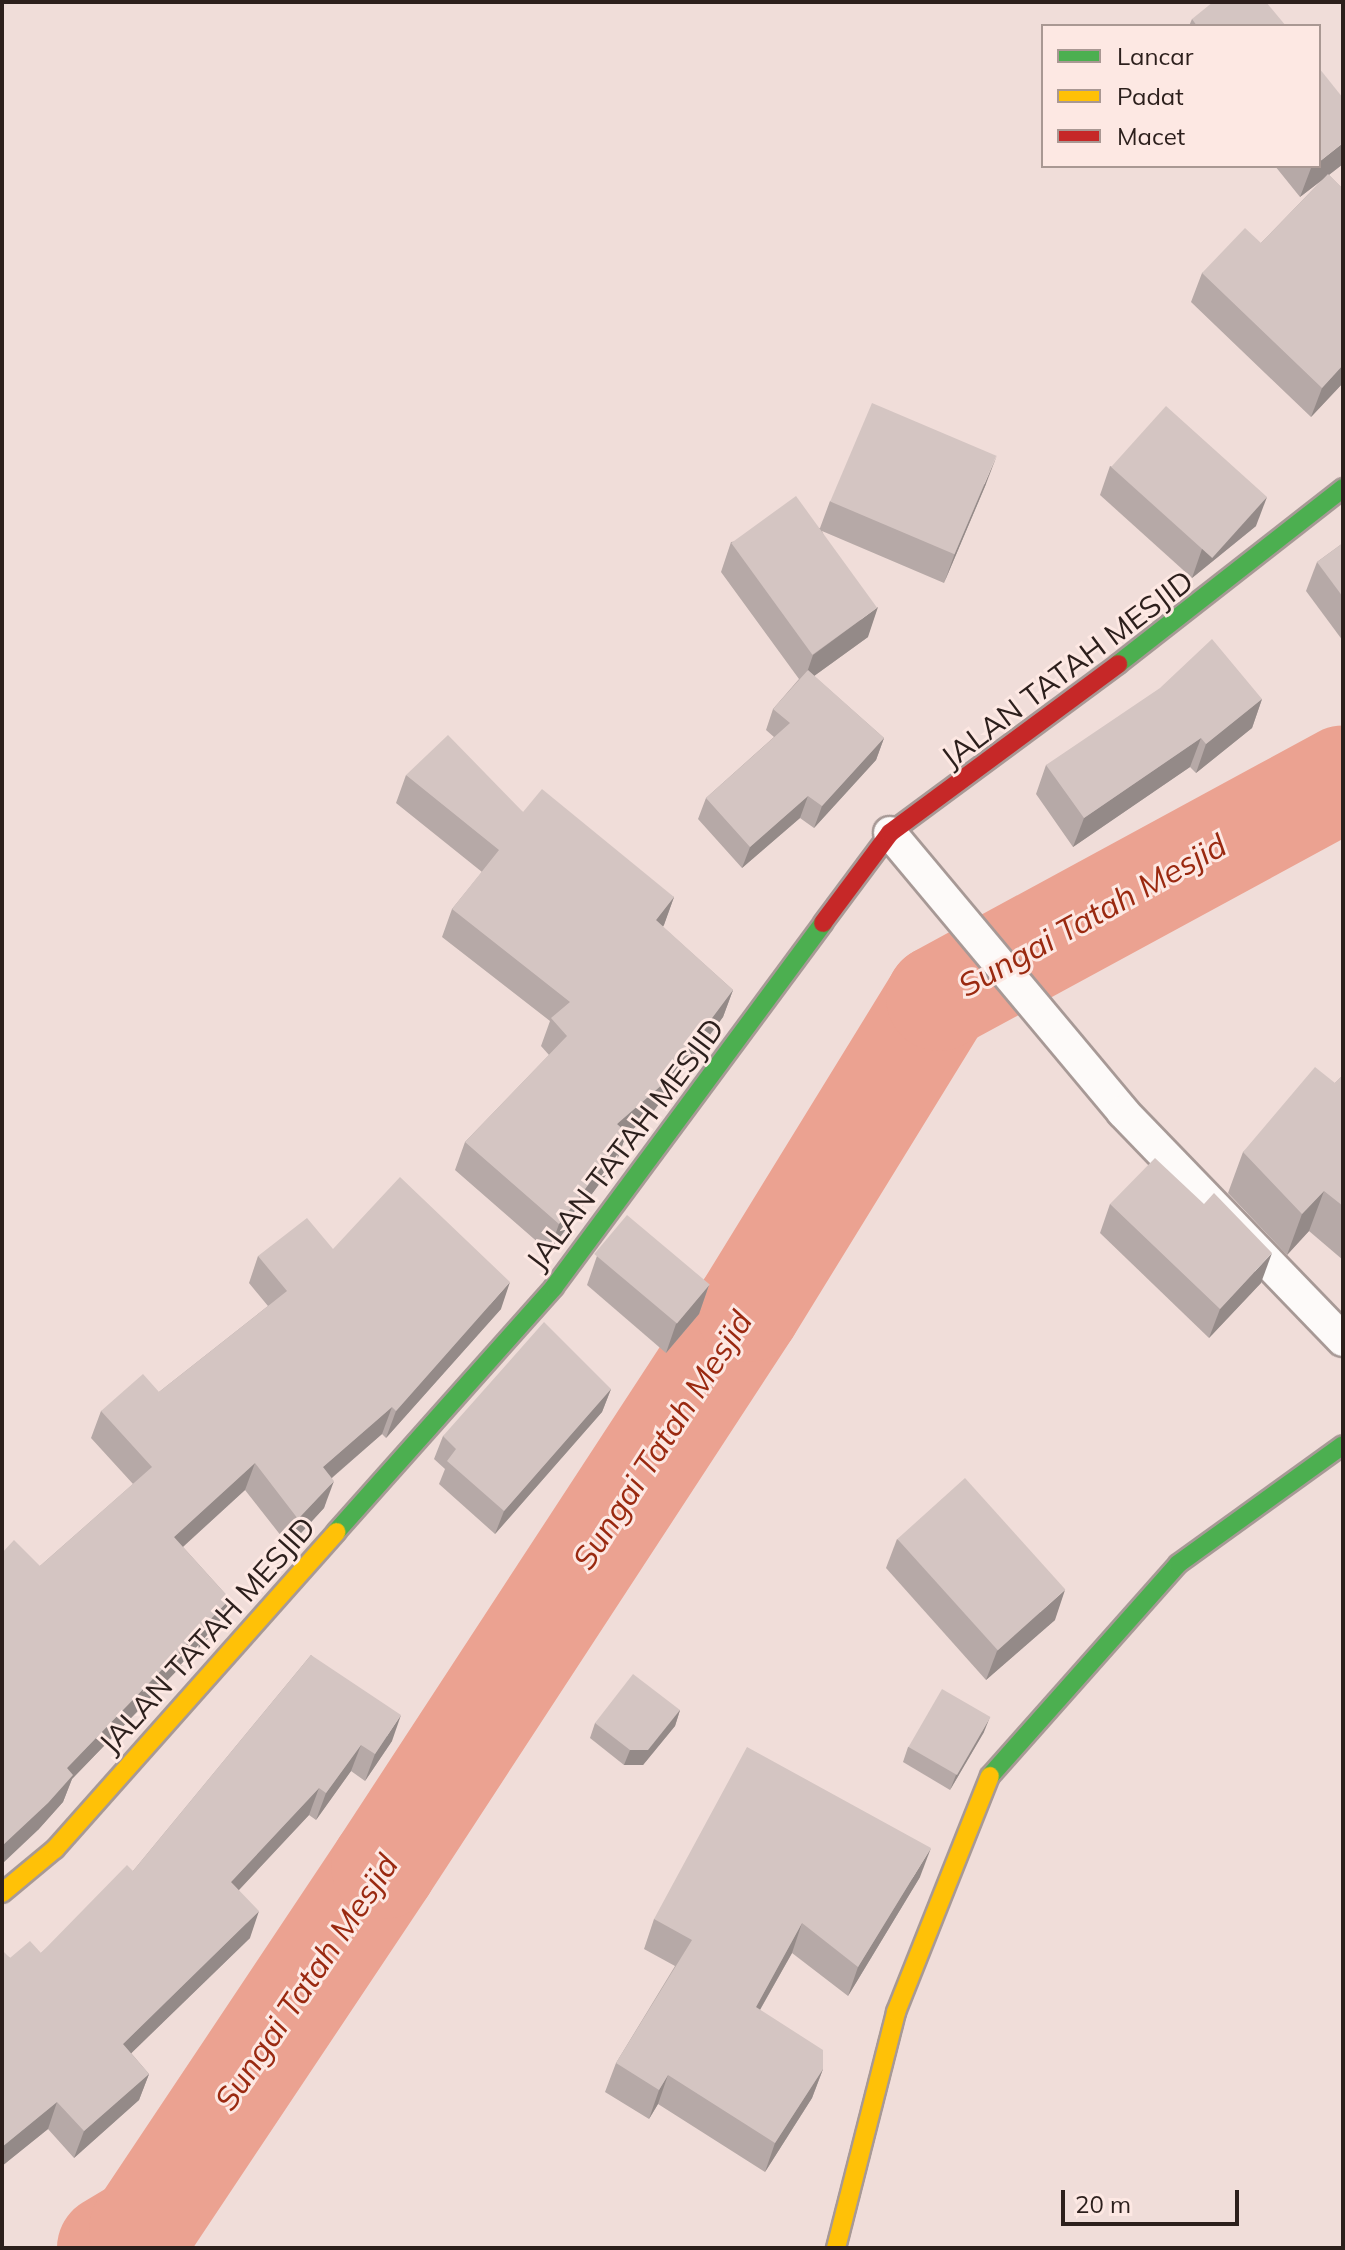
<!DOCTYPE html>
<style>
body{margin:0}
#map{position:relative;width:1345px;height:2250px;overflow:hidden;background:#f0ddd9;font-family:Mulish,sans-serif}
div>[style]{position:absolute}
.river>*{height:106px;margin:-53px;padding:0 53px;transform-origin:53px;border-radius:53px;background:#eba291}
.roads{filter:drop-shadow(2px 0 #a79996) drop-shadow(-2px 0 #a79996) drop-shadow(0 2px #a79996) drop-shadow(0 -2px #a79996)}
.lane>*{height:32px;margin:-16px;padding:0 16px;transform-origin:16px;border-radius:16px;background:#fdfaf9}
.fast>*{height:18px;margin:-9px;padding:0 9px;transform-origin:9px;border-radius:9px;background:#4caf50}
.slow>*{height:18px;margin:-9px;padding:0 9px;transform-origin:9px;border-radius:9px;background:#ffc107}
.jam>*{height:18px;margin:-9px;padding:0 9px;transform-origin:9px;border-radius:9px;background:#c62828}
.wall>*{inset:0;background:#b6a9a7}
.shaded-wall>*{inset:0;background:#948a88}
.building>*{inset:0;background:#d4c5c2;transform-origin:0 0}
span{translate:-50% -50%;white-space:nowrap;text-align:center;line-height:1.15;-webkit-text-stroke:6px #fde8e3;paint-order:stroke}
.street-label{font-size:30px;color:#2c1f1c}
.water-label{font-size:32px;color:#9a2910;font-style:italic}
.frame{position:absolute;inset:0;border:4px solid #2c1f1c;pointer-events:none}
.legend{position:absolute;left:1041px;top:24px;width:280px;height:144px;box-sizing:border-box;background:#fde8e3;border:2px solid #a99893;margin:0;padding:10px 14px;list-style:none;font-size:24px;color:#2c1f1c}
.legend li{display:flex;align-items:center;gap:16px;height:40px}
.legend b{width:40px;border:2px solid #a99893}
.scale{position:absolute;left:1061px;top:2190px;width:178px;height:36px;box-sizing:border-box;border:4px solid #2c1f1c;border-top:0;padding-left:10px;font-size:24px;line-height:28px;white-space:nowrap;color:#2c1f1c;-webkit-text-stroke:6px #fde8e3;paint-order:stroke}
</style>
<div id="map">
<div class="river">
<i style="left:110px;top:2248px;width:37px;rotate:-31deg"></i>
<i style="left:142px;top:2229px;width:436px;rotate:-56.3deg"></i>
<i style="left:384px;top:1866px;width:665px;rotate:-56.84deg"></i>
<i style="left:748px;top:1309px;width:365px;rotate:-58.4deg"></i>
<i style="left:939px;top:998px;width:460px;rotate:-28.5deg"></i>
</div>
<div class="roads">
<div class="lane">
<i style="left:890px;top:833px;width:363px;rotate:50.1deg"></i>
<i style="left:1123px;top:1112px;width:317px;rotate:46deg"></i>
</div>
<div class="fast">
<i style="left:1118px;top:664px;width:286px;rotate:-38deg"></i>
<i style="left:336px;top:1532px;width:328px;rotate:-48.3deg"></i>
<i style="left:554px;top:1287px;width:453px;rotate:-53.5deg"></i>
<i style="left:990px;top:1776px;width:283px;rotate:-48.4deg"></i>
<i style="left:1178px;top:1564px;width:203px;rotate:-35.8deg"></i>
</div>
<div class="slow">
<i style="left:2px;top:1893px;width:69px;rotate:-39.7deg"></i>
<i style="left:55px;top:1849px;width:424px;rotate:-48.4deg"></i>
<i style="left:836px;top:2248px;width:244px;rotate:-75.7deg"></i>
<i style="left:896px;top:2012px;width:254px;rotate:-68.3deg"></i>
</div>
<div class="jam">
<i style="left:823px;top:923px;width:112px;rotate:-53.3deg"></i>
<i style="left:890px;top:833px;width:284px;rotate:-36.5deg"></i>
</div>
</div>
<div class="wall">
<i style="clip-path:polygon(1192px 19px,1286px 26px,1189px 26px)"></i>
<i style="clip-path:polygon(1343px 164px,1329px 175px,1343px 189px,1343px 383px,1311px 417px,1191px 302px,1202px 273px,1261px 243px,1323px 179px,1300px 197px,1275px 166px,1319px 166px)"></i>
<i style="clip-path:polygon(1110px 466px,1256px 526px,1192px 578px,1100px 495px)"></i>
<i style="clip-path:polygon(986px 484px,944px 583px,822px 531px,868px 637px,814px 676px,884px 738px,876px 760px,814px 828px,800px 818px,742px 868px,698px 819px,706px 798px,774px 737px,766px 730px,773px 709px,799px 679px,721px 572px,731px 542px,820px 528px,830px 501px)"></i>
<i style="clip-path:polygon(1343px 543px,1343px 641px,1306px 591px,1317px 562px)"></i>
<i style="clip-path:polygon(1262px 699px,1252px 728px,1196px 773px,1190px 767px,1073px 847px,1036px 794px,1046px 765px)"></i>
<i style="clip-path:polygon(406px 775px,523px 812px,674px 897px,663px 927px,733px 990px,723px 1017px,653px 1112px,626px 1135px,617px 1160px,549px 1252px,455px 1170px,465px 1142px,549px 1055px,541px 1046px,550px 1021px,442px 937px,452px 909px,482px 872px,396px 803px)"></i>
<i style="clip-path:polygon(1343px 1075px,1343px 1260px,1309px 1231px,1287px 1255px,1228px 1193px,1243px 1152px,1335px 1083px)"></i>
<i style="clip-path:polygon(1110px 1204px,1204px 1204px,1261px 1283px,1209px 1338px,1100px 1233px)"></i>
<i style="clip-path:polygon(333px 1249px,501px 1309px,386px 1438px,382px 1434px,332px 1478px,324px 1508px,289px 1546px,245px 1490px,183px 1547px,230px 1599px,220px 1626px,72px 1779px,63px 1802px,38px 1830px,40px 1566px,133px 1484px,91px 1438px,101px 1411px,159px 1392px,268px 1306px,249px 1283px,258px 1256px)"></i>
<i style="clip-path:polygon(597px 1256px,709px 1285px,699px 1314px,666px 1353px,587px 1285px)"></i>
<i style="clip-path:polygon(611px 1389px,602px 1412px,495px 1534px,439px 1484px,445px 1469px,434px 1459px,443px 1436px)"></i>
<i style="clip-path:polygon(897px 1539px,1055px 1620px,986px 1680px,886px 1568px)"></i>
<i style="clip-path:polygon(311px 1655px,392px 1741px,365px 1781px,351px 1771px,316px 1820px,309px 1815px,239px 1890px,250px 1938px,131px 2053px,149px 2074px,139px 2100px,74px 2158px,48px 2129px,2px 2166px,2px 1952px,10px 1958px,41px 1953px,133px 1871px)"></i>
<i style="clip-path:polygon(680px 1710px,675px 1726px,643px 1765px,624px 1765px,590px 1738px,595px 1723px)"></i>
<i style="clip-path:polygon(984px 1732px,950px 1790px,903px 1762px,908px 1747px)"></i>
<i style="clip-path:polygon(920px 1877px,848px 1996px,792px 1953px,760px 2010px,823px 2069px,812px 2098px,765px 2172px,658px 2104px,649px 2119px,605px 2092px,616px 2063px,675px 1966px,644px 1949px,654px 1919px)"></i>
</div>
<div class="shaded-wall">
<i style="clip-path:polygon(1343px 143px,1343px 164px,1300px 197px,1311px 168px,1314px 166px,1319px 166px,1319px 162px)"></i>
<i style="clip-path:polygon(1343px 365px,1343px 383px,1311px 417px,1322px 388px)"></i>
<i style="clip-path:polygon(997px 455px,986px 484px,944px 583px,955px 553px)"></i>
<i style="clip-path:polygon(1267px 497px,1256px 526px,1192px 578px,1202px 549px)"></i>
<i style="clip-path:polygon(878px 607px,868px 637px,803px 684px,813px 655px)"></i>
<i style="clip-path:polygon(1262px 699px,1252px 728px,1196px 773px,1206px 744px)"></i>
<i style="clip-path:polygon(884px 738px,876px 760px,814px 828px,822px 806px)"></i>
<i style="clip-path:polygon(1201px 738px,1190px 767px,1073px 847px,1084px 818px)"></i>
<i style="clip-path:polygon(808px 796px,800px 818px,742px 868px,750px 847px)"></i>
<i style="clip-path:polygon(674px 897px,664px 925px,646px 948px,656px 920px)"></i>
<i style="clip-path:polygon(733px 990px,723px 1017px,653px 1112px,626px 1135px,617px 1160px,549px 1252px,559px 1224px,617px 1124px)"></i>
<i style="clip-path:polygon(1324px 1191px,1309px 1231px,1287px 1255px,1302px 1214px)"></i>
<i style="clip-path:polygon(1272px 1253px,1261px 1283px,1209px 1338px,1220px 1309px)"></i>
<i style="clip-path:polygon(510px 1282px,501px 1309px,386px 1438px,396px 1411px)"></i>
<i style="clip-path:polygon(709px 1285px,699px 1314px,666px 1353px,676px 1324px)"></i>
<i style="clip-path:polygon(611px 1389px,602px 1412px,495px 1534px,504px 1511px)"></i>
<i style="clip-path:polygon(392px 1407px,382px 1434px,313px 1494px,323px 1467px)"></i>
<i style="clip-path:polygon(255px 1463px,245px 1490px,164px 1564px,174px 1537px)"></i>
<i style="clip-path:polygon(334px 1481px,324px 1508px,289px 1546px,298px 1519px)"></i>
<i style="clip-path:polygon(1065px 1590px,1055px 1620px,986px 1680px,997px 1651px)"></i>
<i style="clip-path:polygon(230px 1599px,220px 1626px,72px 1779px,63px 1802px,38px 1830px,2px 1864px,2px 1846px,67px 1768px)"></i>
<i style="clip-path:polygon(680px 1710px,675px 1726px,643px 1765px,624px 1765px,630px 1750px)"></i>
<i style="clip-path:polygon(401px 1715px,392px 1741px,365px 1781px,375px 1754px)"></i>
<i style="clip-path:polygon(990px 1717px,984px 1732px,950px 1790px,956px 1775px)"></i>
<i style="clip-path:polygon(361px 1745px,351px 1771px,316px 1820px,326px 1793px)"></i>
<i style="clip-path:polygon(319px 1788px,309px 1815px,221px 1909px,231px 1882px)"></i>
<i style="clip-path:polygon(931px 1848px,920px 1877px,848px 1996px,858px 1967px)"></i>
<i style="clip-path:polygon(259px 1911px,250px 1938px,113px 2071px,123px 2044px)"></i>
<i style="clip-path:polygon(802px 1923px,792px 1953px,745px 2036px,756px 2007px)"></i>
<i style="clip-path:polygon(823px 2069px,812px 2098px,765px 2172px,775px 2143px)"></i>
<i style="clip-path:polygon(149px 2074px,139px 2100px,74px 2158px,84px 2131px)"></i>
<i style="clip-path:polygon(668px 2075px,658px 2104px,649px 2119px,659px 2090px)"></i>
<i style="clip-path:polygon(57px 2102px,48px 2129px,2px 2166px,2px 2147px)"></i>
</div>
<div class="building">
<i style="clip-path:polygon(1213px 2px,1266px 2px,1286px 26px,1197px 26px,1192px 19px)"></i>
<i style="clip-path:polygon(1319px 68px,1343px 98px,1343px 143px,1319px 162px)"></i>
<i style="clip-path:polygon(1328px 174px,1343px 189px,1343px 365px,1322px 388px,1202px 273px,1245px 228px,1261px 243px)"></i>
<i style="left:872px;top:403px;width:135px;height:107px;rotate:23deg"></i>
<i style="left:1166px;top:406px;width:136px;height:82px;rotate:42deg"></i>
<i style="left:796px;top:496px;width:138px;height:80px;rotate:54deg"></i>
<i style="clip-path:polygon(1343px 543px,1343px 597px,1317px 562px)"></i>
<i style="clip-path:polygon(1212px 639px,1262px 699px,1206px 744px,1201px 738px,1084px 818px,1046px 765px,1160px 688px)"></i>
<i style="clip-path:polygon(808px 670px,884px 738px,822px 806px,808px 796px,750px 847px,706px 798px,790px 723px,773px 709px)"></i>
<i style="clip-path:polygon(448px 735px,523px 812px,542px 789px,674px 897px,656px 920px,733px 990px,663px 1084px,617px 1124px,627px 1133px,559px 1224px,465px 1142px,567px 1036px,551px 1018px,570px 1002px,452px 909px,499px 850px,406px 775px)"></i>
<i style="clip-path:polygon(1315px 1067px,1335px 1083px,1343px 1075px,1343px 1206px,1324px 1191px,1302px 1214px,1243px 1152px)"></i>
<i style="clip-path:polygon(1155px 1158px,1204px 1204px,1214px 1193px,1272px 1253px,1220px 1309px,1110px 1204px)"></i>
<i style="clip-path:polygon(400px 1177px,510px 1282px,396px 1411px,392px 1407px,323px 1467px,334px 1481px,298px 1519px,255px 1463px,174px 1537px,230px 1599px,67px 1768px,73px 1775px,48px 1803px,2px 1846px,2px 1553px,14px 1540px,40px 1566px,152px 1467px,101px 1411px,143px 1374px,159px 1392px,287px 1291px,258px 1256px,307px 1218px,333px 1249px)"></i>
<i style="left:627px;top:1215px;width:108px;height:51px;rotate:40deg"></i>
<i style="clip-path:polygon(544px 1322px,611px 1389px,504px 1511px,447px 1461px,456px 1449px,443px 1436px)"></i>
<i style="left:965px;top:1478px;width:150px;height:91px;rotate:48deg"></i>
<i style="clip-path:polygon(311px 1655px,401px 1715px,375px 1754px,361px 1745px,326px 1793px,319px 1788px,231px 1882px,259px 1911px,123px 2044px,149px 2074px,84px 2131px,57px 2102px,2px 2147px,2px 1952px,3px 1951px,10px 1958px,30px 1941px,41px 1953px,127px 1865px,133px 1871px)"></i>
<i style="clip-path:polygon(633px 1674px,680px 1710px,648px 1750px,630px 1750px,595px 1723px)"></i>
<i style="left:942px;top:1689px;width:56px;height:67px;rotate:30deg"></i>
<i style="clip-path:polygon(747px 1747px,931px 1848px,858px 1967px,802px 1923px,756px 2007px,823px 2050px,823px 2069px,775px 2143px,668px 2075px,659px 2090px,616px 2063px,692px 1940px,654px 1919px)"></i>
</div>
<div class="street-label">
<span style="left:1067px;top:669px;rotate:-37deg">JALAN TATAH MESJID</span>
<span style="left:625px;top:1144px;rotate:-53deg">JALAN TATAH MESJID</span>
<span style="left:207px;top:1635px;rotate:-48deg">JALAN TATAH MESJID</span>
</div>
<div class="water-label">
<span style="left:1092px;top:915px;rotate:-29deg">Sungai Tatah Mesjid</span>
<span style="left:662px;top:1440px;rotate:-57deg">Sungai Tatah Mesjid</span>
<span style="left:306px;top:1982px;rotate:-56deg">Sungai Tatah Mesjid</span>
</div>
<div class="frame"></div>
<ul class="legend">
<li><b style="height:10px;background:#4caf50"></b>Lancar</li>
<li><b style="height:10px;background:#ffc107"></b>Padat</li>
<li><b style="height:10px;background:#c62828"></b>Macet</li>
</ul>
<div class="scale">20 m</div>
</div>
